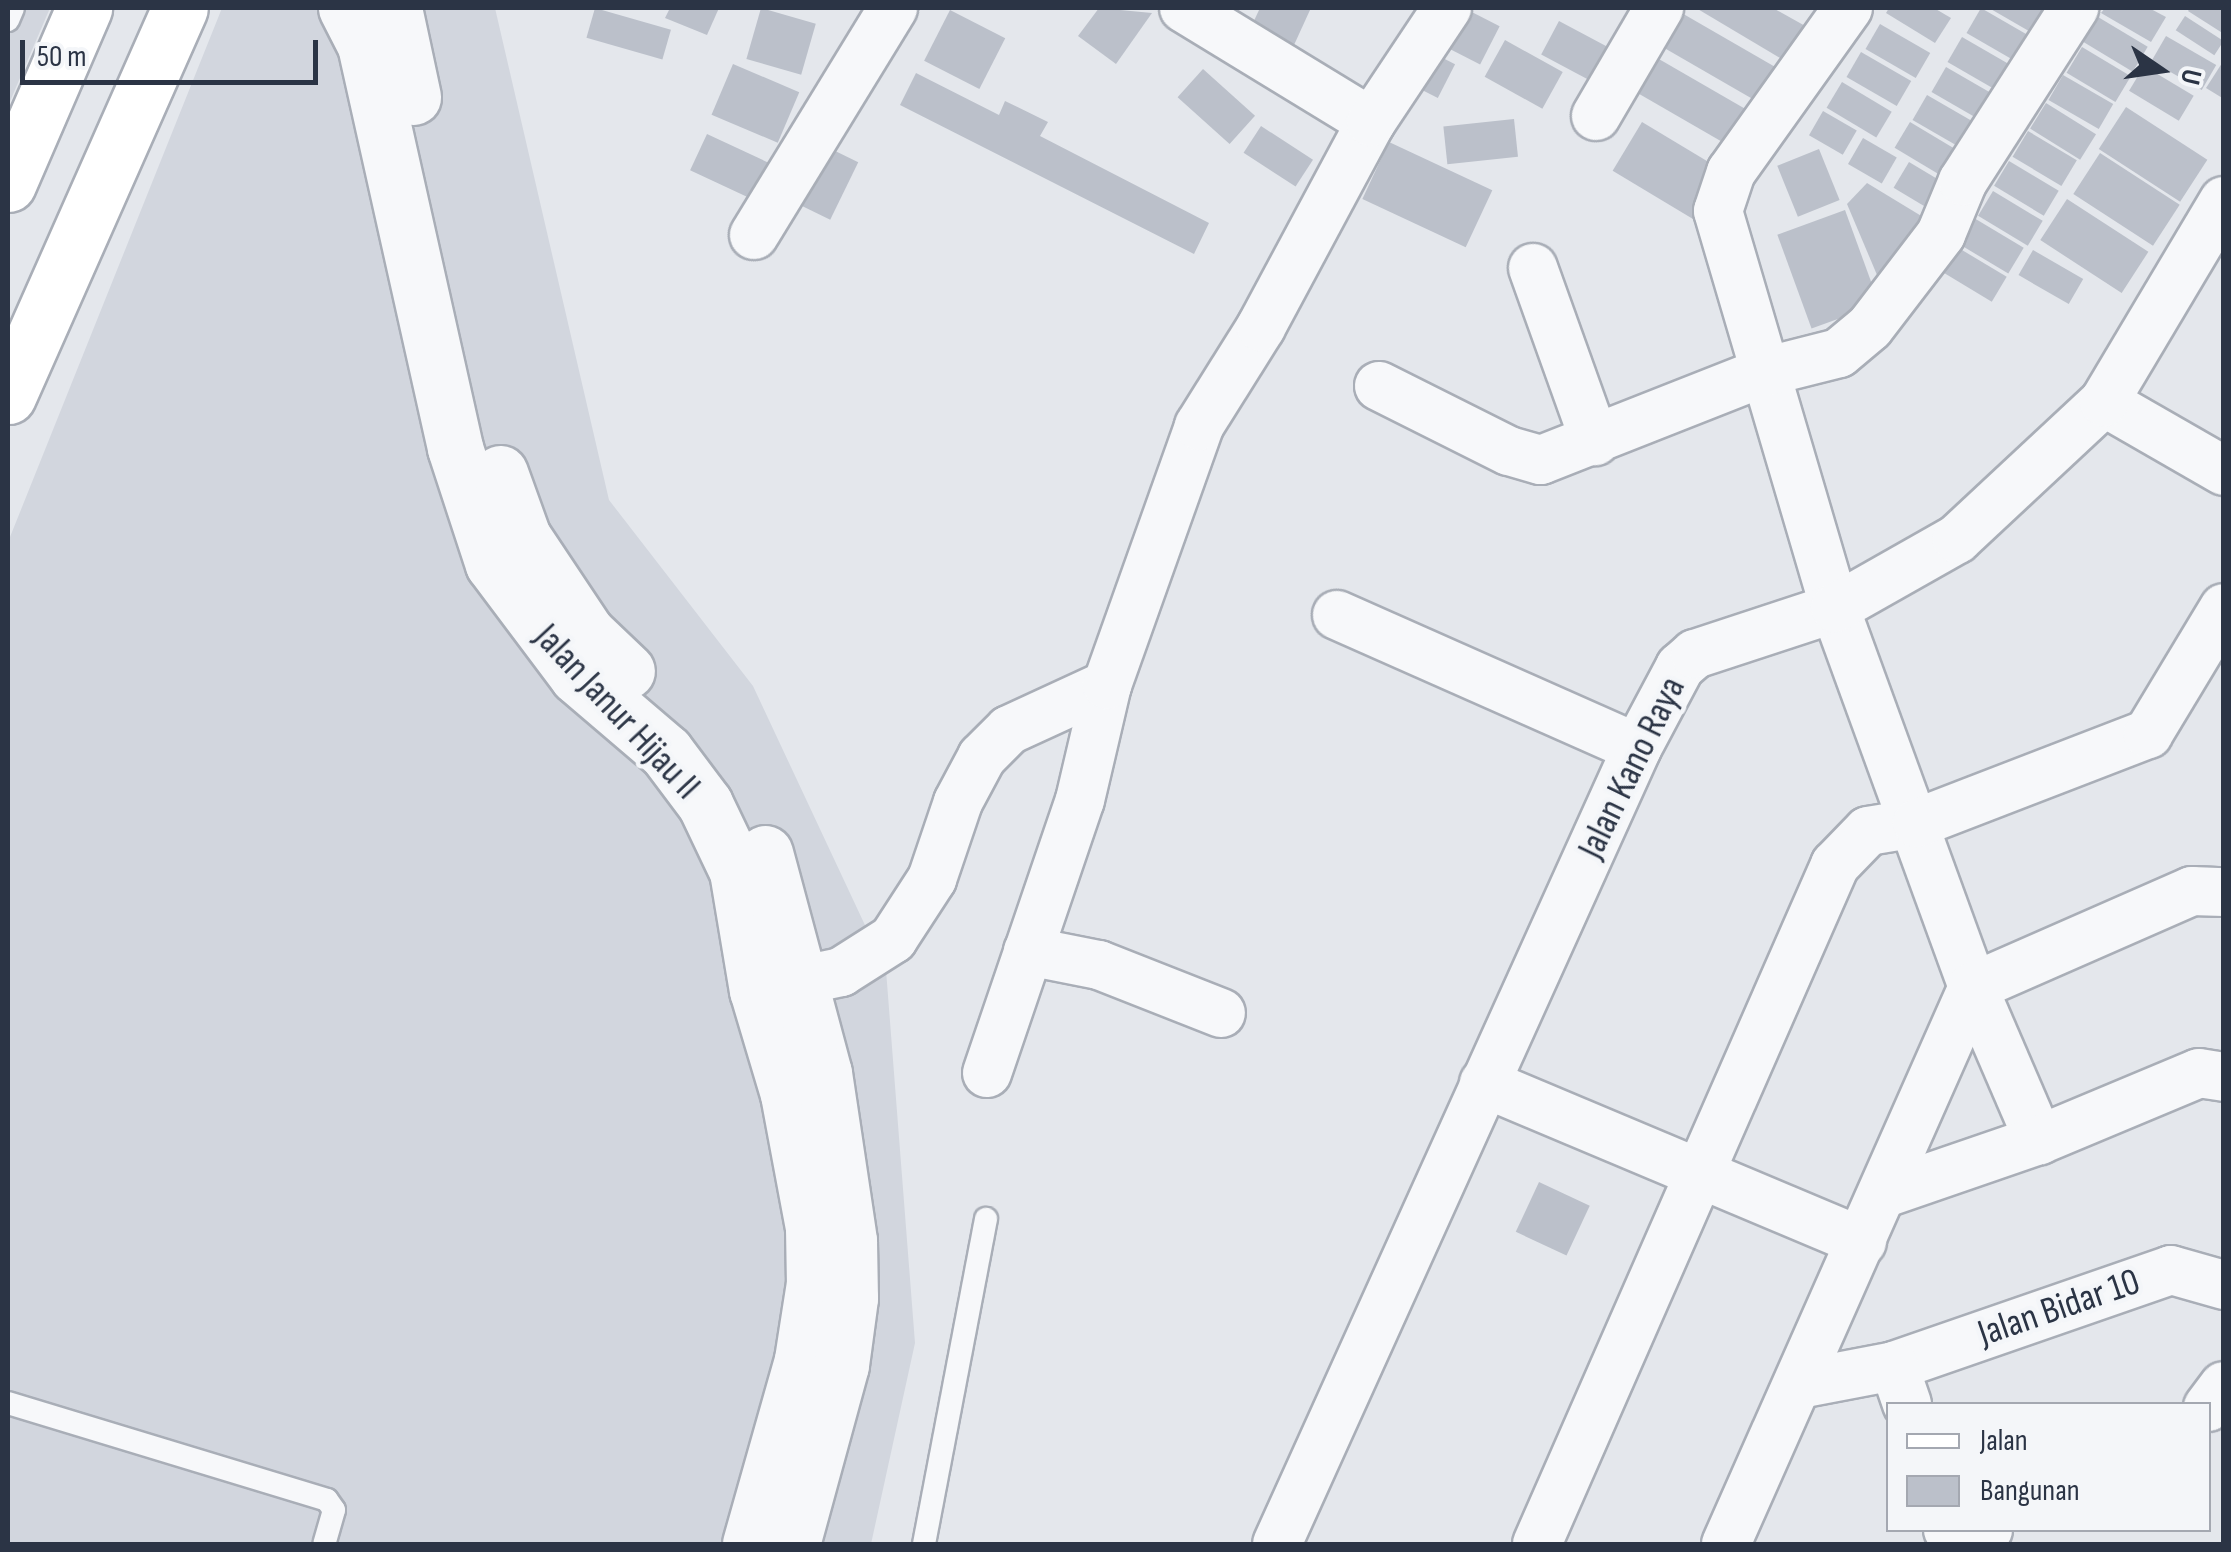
<!DOCTYPE html>
<style>
body{margin:0}
#map{position:relative;width:2231px;height:1552px;overflow:hidden;background:#e4e7ec;font-family:"Sofia Sans Condensed",sans-serif}
div>[style]{position:absolute}
.built>*{inset:0;background:#d2d6de}
.building>*{inset:0;background:#bbc0ca;transform-origin:0 0}
.roads{filter:drop-shadow(2px 0 #a9aeb7) drop-shadow(-2px 0 #a9aeb7) drop-shadow(0 2px #a9aeb7) drop-shadow(0 -2px #a9aeb7)}
.service>*{height:22px;margin:-11px;padding:0 11px;transform-origin:11px;border-radius:11px;background:#f7f8fa}
.minor>*{height:48px;margin:-24px;padding:0 24px;transform-origin:24px;border-radius:24px;background:#f7f8fa}
.tertiary>*{height:55px;margin:-27.5px;padding:0 27.5px;transform-origin:27.5px;border-radius:27.5px;background:#f7f8fa}
.secondary>*{height:55px;margin:-27.5px;padding:0 27.5px;transform-origin:27.5px;border-radius:27.5px;background:#fff}
span{translate:-50% -50%;white-space:nowrap;text-align:center;line-height:1.15;-webkit-text-stroke:9px #f4f6f9;paint-order:stroke}
.street-label{font-size:38px;color:#2b3445}
.frame{position:absolute;inset:0;border:10px solid #2b3445;pointer-events:none}
.legend{position:absolute;left:1886px;top:1402px;width:325px;height:130px;box-sizing:border-box;background:#f4f6f9;border:2px solid #a4a8b1;margin:0;padding:12px 18px;list-style:none;font-size:30px;color:#2b3445}
.legend li{display:flex;align-items:center;gap:20px;height:50px}
.legend b{width:50px;border:2px solid #a4a8b1}
.north{position:absolute;left:2111px;top:20px;width:100px;height:100px;-webkit-text-stroke:8px #f4f6f9;paint-order:stroke;rotate:103deg;font-size:28px;font-weight:700;line-height:40px;text-align:center;color:#2b3445}
.north::after{content:'';display:block;margin:auto;width:35px;height:45px;background:#2b3445;clip-path:polygon(50% 0,100% 100%,50% 72%,0 100%)}
.scale{position:absolute;left:20px;top:40px;width:298px;height:45px;box-sizing:border-box;border:5px solid #2b3445;border-top:0;padding-left:12px;font-size:30px;line-height:35px;white-space:nowrap;color:#2b3445;-webkit-text-stroke:8px #f4f6f9;paint-order:stroke}
</style>
<div id="map">
<div class="built">
<i style="clip-path:polygon(8px 8px,50px 8px,8px 106px)"></i>
<i style="clip-path:polygon(222px 8px,495px 8px,609px 500px,753px 686px,886px 970px,915px 1343px,871px 1544px,8px 1544px,8px 542px)"></i>
</div>
<div class="building">
<i style="left:595px;top:8px;width:79px;height:31px;rotate:16deg"></i>
<i style="clip-path:polygon(670px 8px,719px 8px,707px 35px,665px 18px)"></i>
<i style="left:761px;top:8px;width:57px;height:53px;rotate:16deg"></i>
<i style="clip-path:polygon(1099px 8px,1152px 13px,1116px 64px,1078px 36px)"></i>
<i style="clip-path:polygon(1260px 8px,1310px 10px,1294px 45px,1252px 25px)"></i>
<i style="left:1464px;top:8px;width:40px;height:43px;rotate:27deg"></i>
<i style="left:1673px;top:8px;width:131px;height:39px;rotate:30deg"></i>
<i style="clip-path:polygon(1696px 8px,1773px 8px,1816px 32px,1795px 67px)"></i>
<i style="clip-path:polygon(1889px 8px,1934px 8px,1951px 18px,1935px 43px,1886px 13px)"></i>
<i style="left:1981px;top:8px;width:58px;height:29px;rotate:30deg"></i>
<i style="clip-path:polygon(1989px 8px,2046px 8px,2049px 9px,2034px 34px)"></i>
<i style="clip-path:polygon(2105px 8px,2149px 8px,2166px 17px,2151px 42px,2101px 13px)"></i>
<i style="clip-path:polygon(2190px 8px,2224px 8px,2224px 34px,2188px 11px)"></i>
<i style="left:950px;top:10px;width:62px;height:57px;rotate:27deg"></i>
<i style="left:2185px;top:16px;width:46px;height:17px;rotate:33deg"></i>
<i style="left:2098px;top:17px;width:58px;height:29px;rotate:31deg"></i>
<i style="left:1559px;top:21px;width:67px;height:38px;rotate:28deg"></i>
<i style="left:1880px;top:24px;width:58px;height:29px;rotate:30deg"></i>
<i style="left:2166px;top:36px;width:58px;height:29px;rotate:30deg"></i>
<i style="left:1962px;top:37px;width:58px;height:29px;rotate:30deg"></i>
<i style="left:1505px;top:40px;width:66px;height:42px;rotate:29deg"></i>
<i style="left:2082px;top:47px;width:57px;height:30px;rotate:31deg"></i>
<i style="left:1645px;top:51px;width:129px;height:40px;rotate:30deg"></i>
<i style="left:1431px;top:52px;width:27px;height:38px;rotate:27deg"></i>
<i style="left:1861px;top:52px;width:58px;height:29px;rotate:30deg"></i>
<i style="clip-path:polygon(2224px 60px,2224px 99px,2206px 88px)"></i>
<i style="left:733px;top:64px;width:72px;height:55px;rotate:23deg"></i>
<i style="left:2144px;top:66px;width:58px;height:29px;rotate:31deg"></i>
<i style="left:1946px;top:67px;width:58px;height:29px;rotate:30deg"></i>
<i style="left:1203px;top:69px;width:70px;height:38px;rotate:42deg"></i>
<i style="clip-path:polygon(916px 73px,999px 115px,1005px 101px,1048px 122px,1040px 136px,1209px 223px,1194px 254px,900px 105px)"></i>
<i style="left:2063px;top:75px;width:58px;height:29px;rotate:30deg"></i>
<i style="left:1842px;top:82px;width:58px;height:30px;rotate:31deg"></i>
<i style="left:1927px;top:95px;width:58px;height:29px;rotate:30deg"></i>
<i style="left:2046px;top:103px;width:59px;height:30px;rotate:32deg"></i>
<i style="left:2126px;top:107px;width:97px;height:50px;rotate:33deg"></i>
<i style="left:1823px;top:111px;width:39px;height:28px;rotate:30deg"></i>
<i style="left:1514px;top:119px;width:38px;height:71px;rotate:84deg"></i>
<i style="left:1642px;top:122px;width:100px;height:57px;rotate:31deg"></i>
<i style="left:1910px;top:122px;width:58px;height:30px;rotate:31deg"></i>
<i style="left:1261px;top:126px;width:62px;height:32px;rotate:33deg"></i>
<i style="left:2028px;top:131px;width:57px;height:30px;rotate:31deg"></i>
<i style="left:707px;top:134px;width:84px;height:40px;rotate:25deg"></i>
<i style="left:1863px;top:138px;width:39px;height:30px;rotate:30deg"></i>
<i style="left:1389px;top:142px;width:114px;height:63px;rotate:25deg"></i>
<i style="left:825px;top:146px;width:37px;height:64px;rotate:26deg"></i>
<i style="left:1819px;top:149px;width:55px;height:45px;rotate:68deg"></i>
<i style="left:2100px;top:153px;width:95px;height:49px;rotate:33deg"></i>
<i style="left:2009px;top:161px;width:58px;height:29px;rotate:31deg"></i>
<i style="left:1909px;top:162px;width:39px;height:30px;rotate:31deg"></i>
<i style="clip-path:polygon(1867px 183px,1923px 217px,1880px 282px,1847px 204px)"></i>
<i style="left:1993px;top:191px;width:58px;height:29px;rotate:31deg"></i>
<i style="left:2067px;top:199px;width:97px;height:49px;rotate:33deg"></i>
<i style="left:1845px;top:210px;width:100px;height:72px;rotate:70deg"></i>
<i style="left:1974px;top:218px;width:58px;height:30px;rotate:31deg"></i>
<i style="left:1957px;top:247px;width:58px;height:29px;rotate:31deg"></i>
<i style="left:2033px;top:250px;width:58px;height:29px;rotate:30deg"></i>
<i style="left:1539px;top:1182px;width:56px;height:55px;rotate:25deg"></i>
</div>
<div class="roads">
<div class="service">
<i style="left:8px;top:20px;width:13px;rotate:-67deg"></i>
<i style="left:8px;top:1403px;width:333px;rotate:16.9deg"></i>
<i style="left:327px;top:1500px;width:12px;rotate:55deg"></i>
<i style="left:334px;top:1510px;width:35px;rotate:106deg"></i>
<i style="left:924px;top:1544px;width:331px;rotate:-79.2deg"></i>
</div>
<div class="minor">
<i style="left:1184px;top:8px;width:219px;rotate:31.4deg"></i>
<i style="left:1848px;top:8px;width:201px;rotate:125.5deg"></i>
<i style="left:1731px;top:172px;width:41px;rotate:108.4deg"></i>
<i style="left:1718px;top:211px;width:414px;rotate:73.6deg"></i>
<i style="left:1835px;top:608px;width:403px;rotate:70deg"></i>
<i style="left:1973px;top:987px;width:167px;rotate:66.7deg"></i>
<i style="left:1596px;top:116px;width:125px;rotate:-59.7deg"></i>
<i style="left:754px;top:235px;width:266px;rotate:-58.5deg"></i>
<i style="left:1533px;top:268px;width:184px;rotate:70.3deg"></i>
<i style="left:1379px;top:386px;width:145px;rotate:26.6deg"></i>
<i style="left:1509px;top:451px;width:33px;rotate:16deg"></i>
<i style="left:1541px;top:460px;width:240px;rotate:-21.5deg"></i>
<i style="left:1764px;top:372px;width:77px;rotate:-14.2deg"></i>
<i style="left:1839px;top:353px;width:40px;rotate:-40deg"></i>
<i style="left:1870px;top:327px;width:117px;rotate:-52.6deg"></i>
<i style="left:1941px;top:234px;width:57px;rotate:-67.5deg"></i>
<i style="left:1963px;top:181px;width:206px;rotate:-57.3deg"></i>
<i style="left:2104px;top:402px;width:138px;rotate:29.9deg"></i>
<i style="left:1337px;top:615px;width:328px;rotate:23.9deg"></i>
<i style="left:1028px;top:951px;width:72px;rotate:11.2deg"></i>
<i style="left:1099px;top:965px;width:131px;rotate:21.5deg"></i>
<i style="left:765px;top:988px;width:78px;rotate:-11.9deg"></i>
<i style="left:841px;top:972px;width:62px;rotate:-32.4deg"></i>
<i style="left:893px;top:939px;width:72px;rotate:-57deg"></i>
<i style="left:932px;top:879px;width:81px;rotate:-71.3deg"></i>
<i style="left:958px;top:802px;width:51px;rotate:-61.9deg"></i>
<i style="left:982px;top:757px;width:38px;rotate:-45deg"></i>
<i style="left:1009px;top:730px;width:108px;rotate:-24.7deg"></i>
<i style="left:987px;top:1073px;width:288px;rotate:-71.2deg"></i>
<i style="left:1080px;top:800px;width:118px;rotate:-76.8deg"></i>
<i style="left:1107px;top:685px;width:275px;rotate:-70.4deg"></i>
<i style="left:1199px;top:426px;width:117px;rotate:-57.9deg"></i>
<i style="left:1261px;top:327px;width:233px;rotate:-61.8deg"></i>
<i style="left:1371px;top:122px;width:137px;rotate:-56.3deg"></i>
<i style="left:1484px;top:1083px;width:410px;rotate:22.8deg"></i>
<i style="left:1885px;top:1193px;width:163px;rotate:-19deg"></i>
<i style="left:2039px;top:1140px;width:173px;rotate:-22.7deg"></i>
<i style="left:2199px;top:1073px;width:25px;rotate:9deg"></i>
<i style="left:1894px;top:1366px;width:293px;rotate:-19.1deg"></i>
<i style="left:2171px;top:1270px;width:55px;rotate:15.8deg"></i>
<i style="left:1800px;top:1384px;width:96px;rotate:-10.8deg"></i>
<i style="left:1894px;top:1366px;width:40px;rotate:71.1deg"></i>
<i style="left:2208px;top:1407px;width:26px;rotate:-53deg"></i>
<i style="left:1948px;top:1530px;width:18px;rotate:34deg"></i>
<i style="left:1963px;top:1540px;width:27px;rotate:-22deg"></i>
<i style="left:1277px;top:1544px;width:874px;rotate:-65.66deg"></i>
<i style="left:1637px;top:748px;width:92px;rotate:-62deg"></i>
<i style="left:1680px;top:667px;width:20px;rotate:-41deg"></i>
<i style="left:1695px;top:654px;width:147px;rotate:-18.2deg"></i>
<i style="left:1835px;top:608px;width:140px;rotate:-29.5deg"></i>
<i style="left:1957px;top:539px;width:201px;rotate:-43deg"></i>
<i style="left:2104px;top:402px;width:234px;rotate:-59.2deg"></i>
<i style="left:1537px;top:1544px;width:742px;rotate:-66.3deg"></i>
<i style="left:1835px;top:865px;width:47px;rotate:-45.9deg"></i>
<i style="left:1868px;top:831px;width:50px;rotate:-9.3deg"></i>
<i style="left:1917px;top:823px;width:248px;rotate:-21.1deg"></i>
<i style="left:2148px;top:734px;width:147px;rotate:-58.9deg"></i>
<i style="left:1726px;top:1544px;width:609px;rotate:-66.09deg"></i>
<i style="left:1973px;top:987px;width:239px;rotate:-23.7deg"></i>
<i style="left:2192px;top:891px;width:32px;rotate:2deg"></i>
</div>
<div class="tertiary">
<i style="left:346px;top:8px;width:42px;rotate:62.8deg"></i>
<i style="left:365px;top:45px;width:413px;rotate:77.4deg"></i>
<i style="left:455px;top:448px;width:122px;rotate:71.9deg"></i>
<i style="left:493px;top:564px;width:140px;rotate:53.1deg"></i>
<i style="left:577px;top:676px;width:117px;rotate:40.5deg"></i>
<i style="left:666px;top:752px;width:65px;rotate:53.1deg"></i>
<i style="left:705px;top:804px;width:74px;rotate:64.5deg"></i>
<i style="left:737px;top:871px;width:121px;rotate:80.5deg"></i>
<i style="left:757px;top:990px;width:109px;rotate:73.4deg"></i>
<i style="left:788px;top:1094px;width:136px;rotate:79.4deg"></i>
<i style="left:813px;top:1228px;width:55px;rotate:89deg"></i>
<i style="left:814px;top:1283px;width:78px;rotate:98.9deg"></i>
<i style="left:802px;top:1360px;width:191px;rotate:105.8deg"></i>
<i style="left:394px;top:8px;width:91px;rotate:77.9deg"></i>
<i style="left:500px;top:473px;width:68px;rotate:70.2deg"></i>
<i style="left:523px;top:537px;width:115px;rotate:56.3deg"></i>
<i style="left:587px;top:633px;width:55px;rotate:43.5deg"></i>
<i style="left:765px;top:853px;width:228px;rotate:75deg"></i>
<i style="left:824px;top:1073px;width:170px;rotate:81.5deg"></i>
<i style="left:849px;top:1241px;width:57px;rotate:89deg"></i>
<i style="left:850px;top:1298px;width:68px;rotate:97.7deg"></i>
<i style="left:841px;top:1365px;width:186px;rotate:105.3deg"></i>
</div>
<div class="secondary">
<i style="left:8px;top:184px;width:192px;rotate:-66.6deg"></i>
<i style="left:8px;top:396px;width:424px;rotate:-66.1deg"></i>
</div>
</div>
<div class="street-label">
<span style="left:617px;top:712px;rotate:47deg">Jalan Janur Hijau II</span>
<span style="left:1632px;top:768px;rotate:-64deg">Jalan Kano Raya</span>
<span style="left:2059px;top:1308px;rotate:-19deg">Jalan Bidar 10</span>
</div>
<div class="frame"></div>
<ul class="legend">
<li><b style="height:12px;background:#fff"></b>Jalan</li>
<li><b style="height:28px;background:#bbc0ca"></b>Bangunan</li>
</ul>
<div class="north">U</div>
<div class="scale">50 m</div>
</div>
